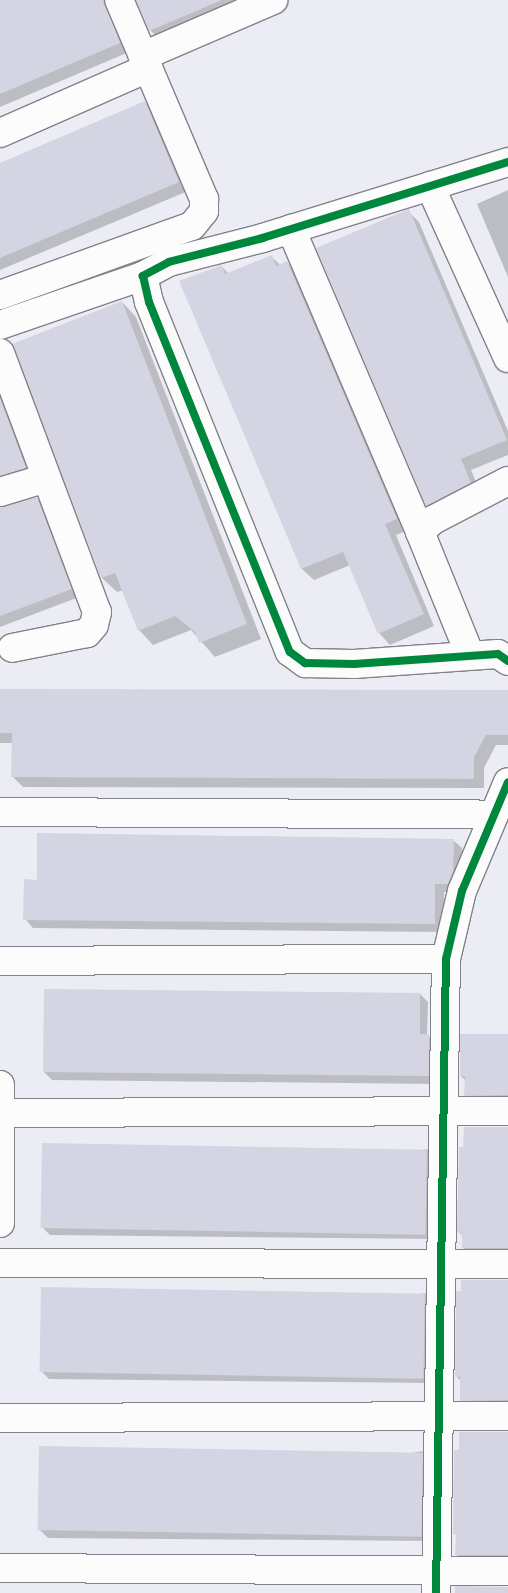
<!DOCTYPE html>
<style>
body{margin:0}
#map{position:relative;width:508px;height:1593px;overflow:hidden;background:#ecedf4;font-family:"Indie Flower",sans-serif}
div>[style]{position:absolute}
.shadow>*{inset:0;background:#0003}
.building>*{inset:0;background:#d4d4e2;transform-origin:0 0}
.roads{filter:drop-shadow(1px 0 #81828a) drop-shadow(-1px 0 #81828a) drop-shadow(0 1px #81828a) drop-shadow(0 -1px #81828a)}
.minor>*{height:28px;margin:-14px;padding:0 14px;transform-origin:14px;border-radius:14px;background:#fcfcfd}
.cycleway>*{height:8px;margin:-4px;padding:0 4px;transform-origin:4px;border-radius:4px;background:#00873e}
span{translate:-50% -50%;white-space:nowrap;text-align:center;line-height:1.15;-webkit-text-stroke:4px #fff;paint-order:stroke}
</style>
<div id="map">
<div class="shadow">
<i style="clip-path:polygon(0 0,118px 0,129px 52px,0 107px)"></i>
<i style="clip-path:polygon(136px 0,251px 0,159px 39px,150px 30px)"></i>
<i style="clip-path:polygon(145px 102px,154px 112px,188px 191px,0 270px,0 164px)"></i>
<i style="clip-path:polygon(508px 190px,508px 277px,477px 204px)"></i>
<i style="clip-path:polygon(408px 211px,419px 222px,508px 431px,508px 455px,471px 470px,481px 494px,438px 516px,427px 505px)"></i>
<i style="clip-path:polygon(271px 256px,280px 265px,287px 262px,299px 274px,408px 530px,396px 535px,434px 626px,390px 645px,379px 633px,350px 565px,314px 580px,302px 569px,181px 281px,221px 266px,229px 274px)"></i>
<i style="clip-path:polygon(122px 302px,136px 317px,261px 639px,215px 657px,191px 630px,153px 645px,139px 630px,123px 590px,117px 592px,102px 578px,19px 355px)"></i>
<i style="clip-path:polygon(0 387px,33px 476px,0 488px)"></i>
<i style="clip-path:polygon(37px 498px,45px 506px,79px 597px,0 627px,0 508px)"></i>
<i style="clip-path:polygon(0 690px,508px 691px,508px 745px,496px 745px,484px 768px,484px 788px,23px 787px,13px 777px,13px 743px,0 743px)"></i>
<i style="clip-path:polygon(453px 840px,462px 848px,461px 881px,457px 892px,444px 892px,443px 932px,33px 928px,25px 919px,38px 881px)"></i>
<i style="clip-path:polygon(420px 994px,428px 1002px,427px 1035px,437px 1043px,436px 1084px,52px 1080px,44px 1072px)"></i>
<i style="clip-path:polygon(508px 1036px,508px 1109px,478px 1108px,466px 1095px,466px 1081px,461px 1076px)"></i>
<i style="clip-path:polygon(508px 1128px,508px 1261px,476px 1261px,463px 1248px,463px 1236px,459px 1232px)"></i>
<i style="clip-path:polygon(427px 1149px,435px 1157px,434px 1239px,50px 1235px,42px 1227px)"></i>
<i style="clip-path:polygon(508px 1281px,508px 1413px,474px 1413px,461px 1400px,461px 1381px,456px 1376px)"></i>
<i style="clip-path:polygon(425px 1293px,433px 1301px,431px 1383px,49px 1379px,41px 1371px)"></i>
<i style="clip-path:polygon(508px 1433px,508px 1569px,470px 1567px,457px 1555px,457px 1536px,454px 1533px)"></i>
<i style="clip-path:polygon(422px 1451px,430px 1459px,429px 1541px,48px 1538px,40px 1530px)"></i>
</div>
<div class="building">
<i style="clip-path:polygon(0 0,104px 0,120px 43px,0 94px)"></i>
<i style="clip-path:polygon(136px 0,222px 0,149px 31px)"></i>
<i style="clip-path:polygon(145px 101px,179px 182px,0 258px,0 163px)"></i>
<i style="clip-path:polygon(409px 209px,507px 440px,461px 459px,471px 483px,426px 506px,316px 248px)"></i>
<i style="clip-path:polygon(272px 255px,276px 266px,287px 261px,397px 519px,385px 524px,424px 614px,378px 634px,343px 552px,301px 569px,179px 281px,222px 265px,225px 274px)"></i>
<i style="clip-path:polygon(122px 301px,247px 624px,199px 643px,195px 632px,175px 616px,138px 631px,115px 573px,101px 578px,12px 344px)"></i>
<i style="clip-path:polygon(0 398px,26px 468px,0 476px)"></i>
<i style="clip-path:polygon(37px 497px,72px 589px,0 616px,0 507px)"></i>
<i style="clip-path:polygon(0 689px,508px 690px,508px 735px,486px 735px,474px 757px,474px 779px,11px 777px,12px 733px,0 733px)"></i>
<i style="clip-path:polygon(37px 833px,454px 839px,453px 872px,448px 884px,435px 884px,435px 924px,23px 920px,24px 879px,37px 880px)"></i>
<i style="clip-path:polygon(44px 989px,420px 993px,420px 1034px,429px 1034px,429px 1076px,43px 1072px)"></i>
<i style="clip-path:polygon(460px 1034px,508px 1034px,508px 1095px,464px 1096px,465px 1076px,460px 1076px)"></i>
<i style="clip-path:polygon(464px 1127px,508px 1127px,508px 1248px,462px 1248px,462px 1233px,457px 1232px,459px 1147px,463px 1147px)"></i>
<i style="left:42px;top:1143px;width:385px;height:85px;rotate:1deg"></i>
<i style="clip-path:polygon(461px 1280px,508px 1280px,508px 1400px,460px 1401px,460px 1377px,455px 1377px,456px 1291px,461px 1291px)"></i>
<i style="left:41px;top:1287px;width:384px;height:85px;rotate:1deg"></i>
<i style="clip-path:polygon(459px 1432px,508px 1432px,508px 1555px,455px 1555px,456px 1534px,453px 1534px,454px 1450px,459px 1450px)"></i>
<i style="left:39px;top:1446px;width:384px;height:84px;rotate:1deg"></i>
<i style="clip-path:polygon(455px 1586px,508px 1587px,508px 1593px,455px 1593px)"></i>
</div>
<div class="roads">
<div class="minor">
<i style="left:143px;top:56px;width:142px;rotate:-23.3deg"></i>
<i style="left:0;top:133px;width:162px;rotate:-23.7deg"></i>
<i style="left:508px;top:162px;width:257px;rotate:162.8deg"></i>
<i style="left:263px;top:238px;width:97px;rotate:165.7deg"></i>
<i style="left:169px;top:262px;width:30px;rotate:152deg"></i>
<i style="left:143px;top:276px;width:27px;rotate:77deg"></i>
<i style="left:149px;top:302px;width:377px;rotate:68.1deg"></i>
<i style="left:290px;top:652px;width:19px;rotate:36deg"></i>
<i style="left:305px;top:663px;width:49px;rotate:1.2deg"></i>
<i style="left:354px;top:664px;width:144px;rotate:-4deg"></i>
<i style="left:498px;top:654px;width:12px;rotate:35deg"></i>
<i style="left:430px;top:186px;width:189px;rotate:65.6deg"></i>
<i style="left:291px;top:229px;width:329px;rotate:66.9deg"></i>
<i style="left:0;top:295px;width:204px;rotate:-19.8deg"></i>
<i style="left:192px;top:226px;width:19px;rotate:-51deg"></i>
<i style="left:204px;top:211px;width:12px;rotate:-90deg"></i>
<i style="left:204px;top:199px;width:216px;rotate:-113.1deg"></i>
<i style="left:0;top:325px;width:151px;rotate:-18.9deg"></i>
<i style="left:0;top:353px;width:277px;rotate:69.5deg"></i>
<i style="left:97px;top:612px;width:13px;rotate:103deg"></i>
<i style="left:94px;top:625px;width:11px;rotate:131deg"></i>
<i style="left:87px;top:633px;width:76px;rotate:168.7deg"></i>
<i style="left:0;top:492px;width:48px;rotate:-16.9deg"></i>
<i style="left:470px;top:655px;width:133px;rotate:-112.1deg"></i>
<i style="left:420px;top:532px;width:18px;rotate:-43deg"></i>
<i style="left:433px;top:520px;width:85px;rotate:-27.5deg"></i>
<i style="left:0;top:812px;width:493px;rotate:0.3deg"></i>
<i style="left:0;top:961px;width:446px;rotate:-0.3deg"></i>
<i style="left:0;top:1085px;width:138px;rotate:90deg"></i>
<i style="left:2px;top:1113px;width:506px;rotate:-0.23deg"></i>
<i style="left:0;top:1263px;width:508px;rotate:0.11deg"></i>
<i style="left:0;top:1418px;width:508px;rotate:-0.23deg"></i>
<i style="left:0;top:1568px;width:508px;rotate:0.34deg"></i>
<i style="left:436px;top:1593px;width:634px;rotate:-89.1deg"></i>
<i style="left:446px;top:959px;width:70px;rotate:-76.8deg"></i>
<i style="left:462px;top:891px;width:118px;rotate:-67.1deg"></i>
</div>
</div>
<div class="cycleway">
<i style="left:508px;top:162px;width:257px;rotate:162.8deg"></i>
<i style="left:263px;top:238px;width:97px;rotate:165.7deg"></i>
<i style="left:169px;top:262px;width:30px;rotate:152deg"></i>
<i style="left:143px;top:276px;width:27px;rotate:77deg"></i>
<i style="left:149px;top:302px;width:377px;rotate:68.1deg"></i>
<i style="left:290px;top:652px;width:19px;rotate:36deg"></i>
<i style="left:305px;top:663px;width:49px;rotate:1.2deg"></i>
<i style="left:354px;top:664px;width:144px;rotate:-4deg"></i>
<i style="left:498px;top:654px;width:12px;rotate:35deg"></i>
<i style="left:436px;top:1593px;width:634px;rotate:-89.1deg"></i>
<i style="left:446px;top:959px;width:70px;rotate:-76.8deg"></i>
<i style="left:462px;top:891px;width:118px;rotate:-67.1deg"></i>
</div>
</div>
